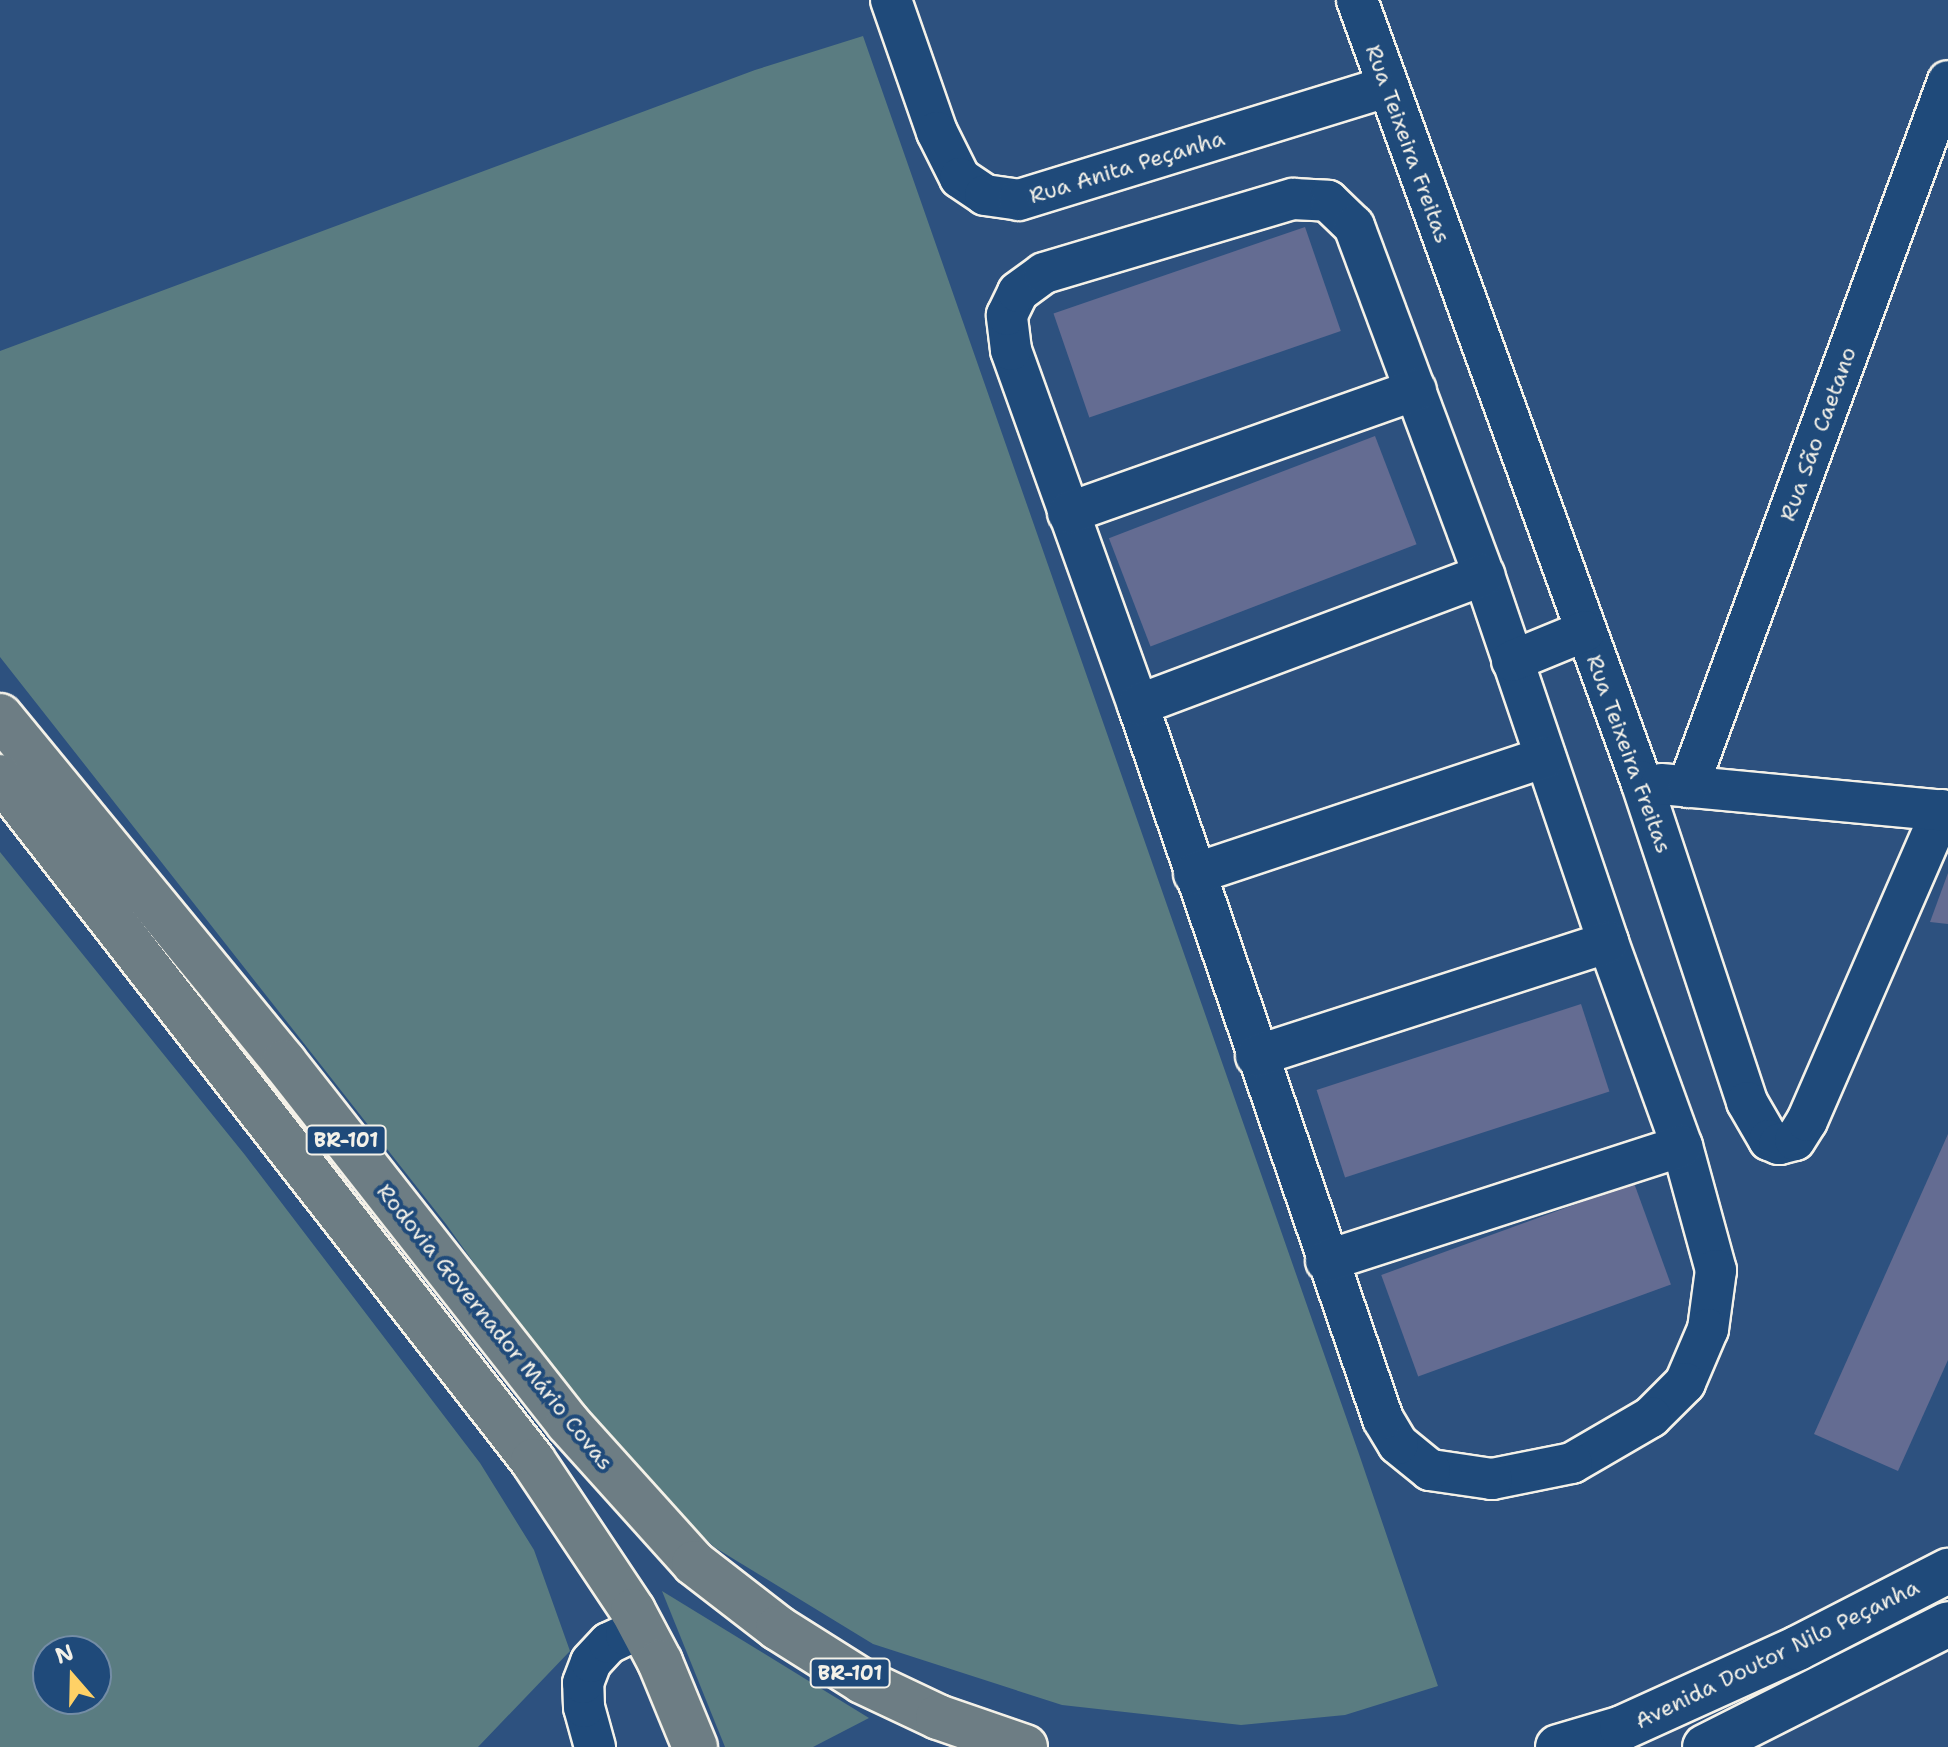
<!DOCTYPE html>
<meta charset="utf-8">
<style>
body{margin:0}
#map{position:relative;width:1948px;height:1747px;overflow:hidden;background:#2d517f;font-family:"Shantell Sans",sans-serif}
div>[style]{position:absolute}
.green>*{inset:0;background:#5a7c81}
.building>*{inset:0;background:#646c92;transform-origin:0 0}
.roads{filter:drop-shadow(2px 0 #f4f1e8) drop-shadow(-2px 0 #f4f1e8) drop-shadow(0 2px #f4f1e8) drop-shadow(0 -2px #f4f1e8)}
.street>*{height:40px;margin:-20px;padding:0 20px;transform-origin:20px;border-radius:20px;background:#1f4a7a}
.secondary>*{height:44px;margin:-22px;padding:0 22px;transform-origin:22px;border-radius:22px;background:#1f4a7a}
.highway>*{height:44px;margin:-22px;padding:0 22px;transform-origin:22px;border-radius:22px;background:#6d7d84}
span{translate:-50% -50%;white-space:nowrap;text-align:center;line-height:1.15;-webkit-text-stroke:8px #1f4a7a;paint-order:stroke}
.shield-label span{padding:2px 6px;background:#1f4a7a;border:2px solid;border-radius:6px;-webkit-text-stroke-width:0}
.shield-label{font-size:20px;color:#f4f1e8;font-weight:700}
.street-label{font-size:22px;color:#f4f1e8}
.north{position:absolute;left:32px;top:1635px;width:80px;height:80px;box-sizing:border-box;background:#1f4a7a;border:2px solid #748da6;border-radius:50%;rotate:340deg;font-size:22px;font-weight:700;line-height:32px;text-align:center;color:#f4f1e8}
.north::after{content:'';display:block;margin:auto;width:28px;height:36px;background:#ffd166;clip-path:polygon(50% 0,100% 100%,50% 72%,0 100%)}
</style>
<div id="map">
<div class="green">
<i style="clip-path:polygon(863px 36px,1359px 1454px,1438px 1686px,1345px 1715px,1241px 1725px,1062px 1705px,873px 1644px,714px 1547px,593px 1429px,446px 1224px,0 657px,0 351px,755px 70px)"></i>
<i style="clip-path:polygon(evenodd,0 852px,245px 1155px,480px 1463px,534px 1550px,570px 1651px,478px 1747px,0 1747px,0 852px,48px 1651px,96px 1651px,96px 1699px,48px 1699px,48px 1651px)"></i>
<i style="clip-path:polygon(662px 1591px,869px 1718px,813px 1747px,725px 1747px)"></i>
</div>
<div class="building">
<i style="left:1305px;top:227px;width:110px;height:266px;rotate:71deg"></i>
<i style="left:1375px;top:436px;width:116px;height:285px;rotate:69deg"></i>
<i style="clip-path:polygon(1948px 873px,1948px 924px,1930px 922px)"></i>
<i style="left:1581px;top:1004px;width:92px;height:278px;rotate:72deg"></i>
<i style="clip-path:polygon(1948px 1134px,1948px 1360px,1898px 1471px,1814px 1434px)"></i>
<i style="left:1634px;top:1183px;width:108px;height:269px;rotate:70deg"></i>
</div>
<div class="roads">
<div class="street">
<i style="left:891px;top:0;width:140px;rotate:70.8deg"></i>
<i style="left:937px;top:132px;width:51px;rotate:63.4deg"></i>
<i style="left:960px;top:178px;width:30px;rotate:34deg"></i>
<i style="left:985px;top:195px;width:34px;rotate:8deg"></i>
<i style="left:1019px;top:200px;width:385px;rotate:-17.1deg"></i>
<i style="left:1357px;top:0;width:831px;rotate:70.02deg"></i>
<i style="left:1641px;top:781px;width:338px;rotate:71.7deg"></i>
<i style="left:1747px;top:1102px;width:44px;rotate:59.9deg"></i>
<i style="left:1769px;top:1140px;width:11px;rotate:22deg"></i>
<i style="left:1779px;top:1144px;width:16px;rotate:-14deg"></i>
<i style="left:1795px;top:1140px;width:22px;rotate:-58deg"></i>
<i style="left:1807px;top:1121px;width:339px;rotate:-66.5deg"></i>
<i style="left:1293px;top:199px;width:35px;rotate:3deg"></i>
<i style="left:1328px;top:201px;width:36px;rotate:44deg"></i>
<i style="left:1354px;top:226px;width:372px;rotate:69.6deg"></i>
<i style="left:1484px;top:575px;width:387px;rotate:71.3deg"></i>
<i style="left:1608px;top:942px;width:217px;rotate:70.1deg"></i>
<i style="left:1682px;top:1146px;width:129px;rotate:74.7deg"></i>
<i style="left:1716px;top:1270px;width:60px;rotate:97.7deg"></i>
<i style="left:1708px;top:1329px;width:59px;rotate:113.1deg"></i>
<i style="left:1685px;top:1383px;width:48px;rotate:135deg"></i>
<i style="left:1651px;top:1417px;width:91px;rotate:149.8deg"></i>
<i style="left:1572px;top:1463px;width:82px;rotate:168.7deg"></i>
<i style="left:1492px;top:1479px;width:63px;rotate:-171.7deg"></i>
<i style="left:1430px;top:1470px;width:41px;rotate:-140.9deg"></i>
<i style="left:1398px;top:1444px;width:29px;rotate:-121deg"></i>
<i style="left:1383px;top:1419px;width:755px;rotate:-108.94deg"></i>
<i style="left:1138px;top:705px;width:377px;rotate:-109.7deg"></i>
<i style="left:1011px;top:350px;width:35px;rotate:-97deg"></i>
<i style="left:1007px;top:315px;width:25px;rotate:-64deg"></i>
<i style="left:1018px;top:292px;width:32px;rotate:-36deg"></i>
<i style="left:1044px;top:273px;width:260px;rotate:-16.6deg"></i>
<i style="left:1068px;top:513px;width:369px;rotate:-19.5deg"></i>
<i style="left:1512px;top:661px;width:79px;rotate:-22.3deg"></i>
<i style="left:1138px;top:705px;width:370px;rotate:-20.6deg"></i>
<i style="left:1661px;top:784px;width:288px;rotate:5.4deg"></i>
<i style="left:1688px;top:787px;width:752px;rotate:-69.78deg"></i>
<i style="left:1194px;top:874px;width:370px;rotate:-18.4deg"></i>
<i style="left:1256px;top:1056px;width:370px;rotate:-17.9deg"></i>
<i style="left:1326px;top:1261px;width:374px;rotate:-17.9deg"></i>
<i style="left:595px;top:1747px;width:41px;rotate:-105.4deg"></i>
<i style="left:584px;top:1707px;width:24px;rotate:-92deg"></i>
<i style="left:583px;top:1683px;width:22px;rotate:-69deg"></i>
<i style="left:591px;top:1662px;width:26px;rotate:-47deg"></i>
<i style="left:609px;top:1643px;width:19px;rotate:-25deg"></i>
<i style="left:626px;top:1635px;width:18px;rotate:-6deg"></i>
</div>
<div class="secondary">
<i style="left:1558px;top:1747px;width:67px;rotate:-16.5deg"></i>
<i style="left:1622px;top:1728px;width:193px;rotate:-24.4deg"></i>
<i style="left:1798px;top:1648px;width:169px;rotate:-27.2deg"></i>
<i style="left:1705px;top:1747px;width:272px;rotate:-26.8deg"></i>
</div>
<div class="highway">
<i style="left:0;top:716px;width:448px;rotate:50.6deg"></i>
<i style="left:284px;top:1062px;width:459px;rotate:51.8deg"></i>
<i style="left:568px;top:1423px;width:188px;rotate:48deg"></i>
<i style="left:694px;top:1563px;width:106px;rotate:37.7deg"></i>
<i style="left:778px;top:1628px;width:99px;rotate:32.2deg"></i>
<i style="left:862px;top:1681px;width:84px;rotate:25.3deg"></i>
<i style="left:938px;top:1717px;width:92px;rotate:19deg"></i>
<i style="left:0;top:777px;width:867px;rotate:52.07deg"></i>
<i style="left:533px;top:1461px;width:180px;rotate:56.3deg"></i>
<i style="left:633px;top:1611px;width:58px;rotate:62.1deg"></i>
<i style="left:660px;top:1662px;width:92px;rotate:67.6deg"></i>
</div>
</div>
<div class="shield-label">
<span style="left:346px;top:1140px">BR-101</span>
<span style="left:850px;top:1673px">BR-101</span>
</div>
<div class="street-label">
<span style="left:1408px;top:144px;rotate:70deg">Rua Teixeira Freitas</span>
<span style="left:1127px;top:167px;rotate:-17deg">Rua Anita Peçanha</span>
<span style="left:1818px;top:434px;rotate:-70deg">Rua São Caetano</span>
<span style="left:1629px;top:754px;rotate:70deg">Rua Teixeira Freitas</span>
<span style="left:495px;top:1327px;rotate:51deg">Rodovia Governador Mário Covas</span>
<span style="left:1777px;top:1654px;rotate:-26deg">Avenida Doutor Nilo Peçanha</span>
</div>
<div class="north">N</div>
</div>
